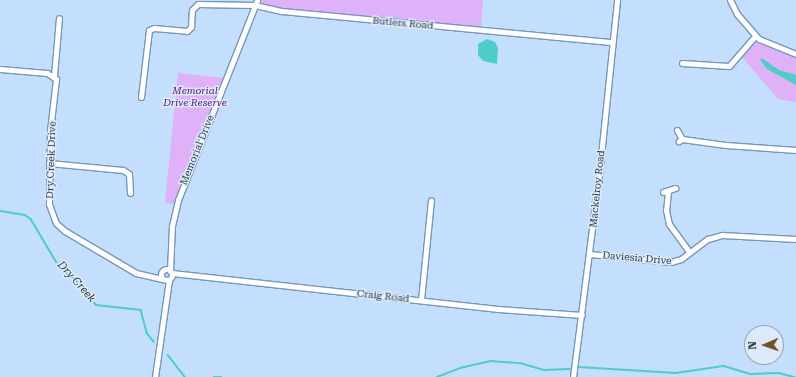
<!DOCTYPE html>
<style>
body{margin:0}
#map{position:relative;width:796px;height:377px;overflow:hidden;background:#c4defd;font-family:"Roboto Serif",serif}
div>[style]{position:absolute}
.green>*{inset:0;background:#deb1f9}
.water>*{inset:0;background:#4fcdc9}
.stream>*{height:1.5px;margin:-0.75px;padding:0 0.75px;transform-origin:0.75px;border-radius:0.75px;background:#4fcdc9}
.roads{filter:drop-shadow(1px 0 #7796b9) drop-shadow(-1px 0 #7796b9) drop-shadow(0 1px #7796b9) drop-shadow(0 -1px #7796b9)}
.minor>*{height:5px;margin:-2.5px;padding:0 2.5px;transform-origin:2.5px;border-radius:2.5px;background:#fff}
.minor>.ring{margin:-2.5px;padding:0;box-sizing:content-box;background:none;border:5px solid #fff;border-radius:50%}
span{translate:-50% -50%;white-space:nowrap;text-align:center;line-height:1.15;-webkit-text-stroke:3px #ddeaf9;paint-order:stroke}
.street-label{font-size:10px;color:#2e3b4a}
.park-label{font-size:10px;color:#5a0d79;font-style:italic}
.water-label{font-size:11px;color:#233f3e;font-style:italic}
.north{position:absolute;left:744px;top:325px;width:40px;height:40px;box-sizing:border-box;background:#ddeaf9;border:1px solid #97a4b3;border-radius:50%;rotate:268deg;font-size:11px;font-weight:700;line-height:16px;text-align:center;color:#2e3b4a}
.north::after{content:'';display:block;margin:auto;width:14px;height:18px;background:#735329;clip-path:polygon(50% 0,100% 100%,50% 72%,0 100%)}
</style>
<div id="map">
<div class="green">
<i style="clip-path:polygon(260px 0,483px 0,481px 27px,295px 10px,265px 5px)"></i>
<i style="clip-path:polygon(757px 43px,796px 57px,796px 102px,778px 99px,742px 57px,751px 45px)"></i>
<i style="clip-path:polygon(178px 73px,224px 78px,174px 204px,165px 203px)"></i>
</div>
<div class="water">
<i style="clip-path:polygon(487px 39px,495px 42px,498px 48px,497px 64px,483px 61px,478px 55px,478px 44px)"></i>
<i style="clip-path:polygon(762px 58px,779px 70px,796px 75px,796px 85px,767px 69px,760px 60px)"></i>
</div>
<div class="stream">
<i style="left:0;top:211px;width:25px;rotate:9deg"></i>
<i style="left:25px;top:215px;width:7px;rotate:34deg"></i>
<i style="left:31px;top:219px;width:57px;rotate:59.4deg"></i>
<i style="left:60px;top:268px;width:20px;rotate:37deg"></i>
<i style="left:76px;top:280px;width:32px;rotate:51deg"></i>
<i style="left:96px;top:305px;width:45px;rotate:6.3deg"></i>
<i style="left:141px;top:310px;width:24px;rotate:75deg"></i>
<i style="left:147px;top:333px;width:11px;rotate:52deg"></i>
<i style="left:168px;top:355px;width:28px;rotate:52deg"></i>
<i style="left:579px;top:367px;width:97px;rotate:3.5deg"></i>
<i style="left:676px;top:373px;width:49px;rotate:-8.3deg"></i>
<i style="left:724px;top:366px;width:28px;rotate:17deg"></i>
<i style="left:751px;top:374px;width:28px;rotate:-2deg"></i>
<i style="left:779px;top:373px;width:16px;rotate:15deg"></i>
<i style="left:214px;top:377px;width:7px"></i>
<i style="left:437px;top:377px;width:25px;rotate:-21deg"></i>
<i style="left:460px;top:368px;width:31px;rotate:-13deg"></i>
<i style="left:490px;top:361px;width:30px;rotate:4deg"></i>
<i style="left:520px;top:363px;width:25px;rotate:16deg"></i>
<i style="left:544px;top:370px;width:26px;rotate:-2deg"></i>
</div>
<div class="roads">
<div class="minor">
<i style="left:730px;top:0;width:16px;rotate:63deg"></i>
<i style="left:737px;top:14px;width:33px;rotate:49deg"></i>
<i style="left:759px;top:39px;width:40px;rotate:22deg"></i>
<i style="left:682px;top:63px;width:47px;rotate:3.7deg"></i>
<i style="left:729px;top:66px;width:40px;rotate:-49deg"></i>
<i style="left:0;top:69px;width:47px;rotate:4.9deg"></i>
<i style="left:47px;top:73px;width:11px;rotate:34deg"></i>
<i style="left:56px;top:79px;width:52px;rotate:96.6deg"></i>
<i style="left:50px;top:131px;width:73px;rotate:90.8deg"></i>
<i style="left:49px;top:204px;width:20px;rotate:70deg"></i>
<i style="left:56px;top:223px;width:12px;rotate:42deg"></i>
<i style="left:65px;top:231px;width:82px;rotate:30.6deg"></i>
<i style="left:136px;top:273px;width:28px;rotate:13deg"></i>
<i style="left:54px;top:76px;width:58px;rotate:-85.1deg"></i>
<i style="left:141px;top:97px;width:67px;rotate:-83.2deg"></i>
<i style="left:149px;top:30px;width:5px;rotate:-22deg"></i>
<i style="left:154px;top:28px;width:33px;rotate:5deg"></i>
<i style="left:187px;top:31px;width:6px;rotate:-45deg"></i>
<i style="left:191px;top:27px;width:17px;rotate:-87deg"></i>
<i style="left:192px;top:10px;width:8px;rotate:-45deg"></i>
<i style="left:198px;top:4px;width:57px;rotate:1deg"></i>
<i style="left:255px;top:5px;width:28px;rotate:13deg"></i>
<i style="left:282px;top:11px;width:330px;rotate:5.4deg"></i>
<i style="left:677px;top:130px;width:10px;rotate:61deg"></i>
<i style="left:682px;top:139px;width:4px;rotate:146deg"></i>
<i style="left:682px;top:139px;width:44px;rotate:7.8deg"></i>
<i style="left:726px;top:145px;width:70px;rotate:4.1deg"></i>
<i style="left:49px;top:163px;width:74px;rotate:5.4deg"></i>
<i style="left:123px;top:170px;width:7px;rotate:34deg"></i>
<i style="left:129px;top:174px;width:19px;rotate:87deg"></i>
<i style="left:663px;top:192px;width:13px;rotate:-18deg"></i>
<i style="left:668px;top:192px;width:18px;rotate:96deg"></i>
<i style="left:666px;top:210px;width:14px;rotate:78deg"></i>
<i style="left:669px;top:224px;width:34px;rotate:54deg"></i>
<i style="left:590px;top:254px;width:81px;rotate:5.6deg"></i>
<i style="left:671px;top:262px;width:10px;rotate:-17deg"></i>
<i style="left:681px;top:259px;width:34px;rotate:-37deg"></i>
<i style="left:708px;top:239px;width:15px;rotate:-16deg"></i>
<i style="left:722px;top:235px;width:74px;rotate:3.1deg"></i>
<i class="ring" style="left:161.5px;top:269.5px;width:6px;height:6px"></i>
<i style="left:170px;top:271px;width:45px;rotate:-87.5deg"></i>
<i style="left:172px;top:226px;width:27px;rotate:-77deg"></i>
<i style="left:178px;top:200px;width:215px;rotate:-68.4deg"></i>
<i style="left:172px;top:273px;width:328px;rotate:6.3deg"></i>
<i style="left:498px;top:309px;width:84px;rotate:4.1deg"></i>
<i style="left:421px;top:300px;width:100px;rotate:-84.3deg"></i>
<i style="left:155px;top:377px;width:98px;rotate:-81.8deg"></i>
<i style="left:573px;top:377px;width:204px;rotate:-82.7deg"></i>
<i style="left:599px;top:175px;width:176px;rotate:-84.1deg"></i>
</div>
</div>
<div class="street-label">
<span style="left:403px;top:23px;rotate:5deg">Butlers Road</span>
<span style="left:197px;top:150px;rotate:-68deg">Memorial Drive</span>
<span style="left:51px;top:160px;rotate:-88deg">Dry Creek Drive</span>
<span style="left:597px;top:189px;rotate:-84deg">Mackelroy Road</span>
<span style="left:637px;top:258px;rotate:5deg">Daviesia Drive</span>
<span style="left:383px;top:296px;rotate:6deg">Craig Road</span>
</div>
<div class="park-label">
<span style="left:195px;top:96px">Memorial<br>Drive Reserve</span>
</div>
<div class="water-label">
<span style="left:76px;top:282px;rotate:48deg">Dry Creek</span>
</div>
<div class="north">N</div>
</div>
